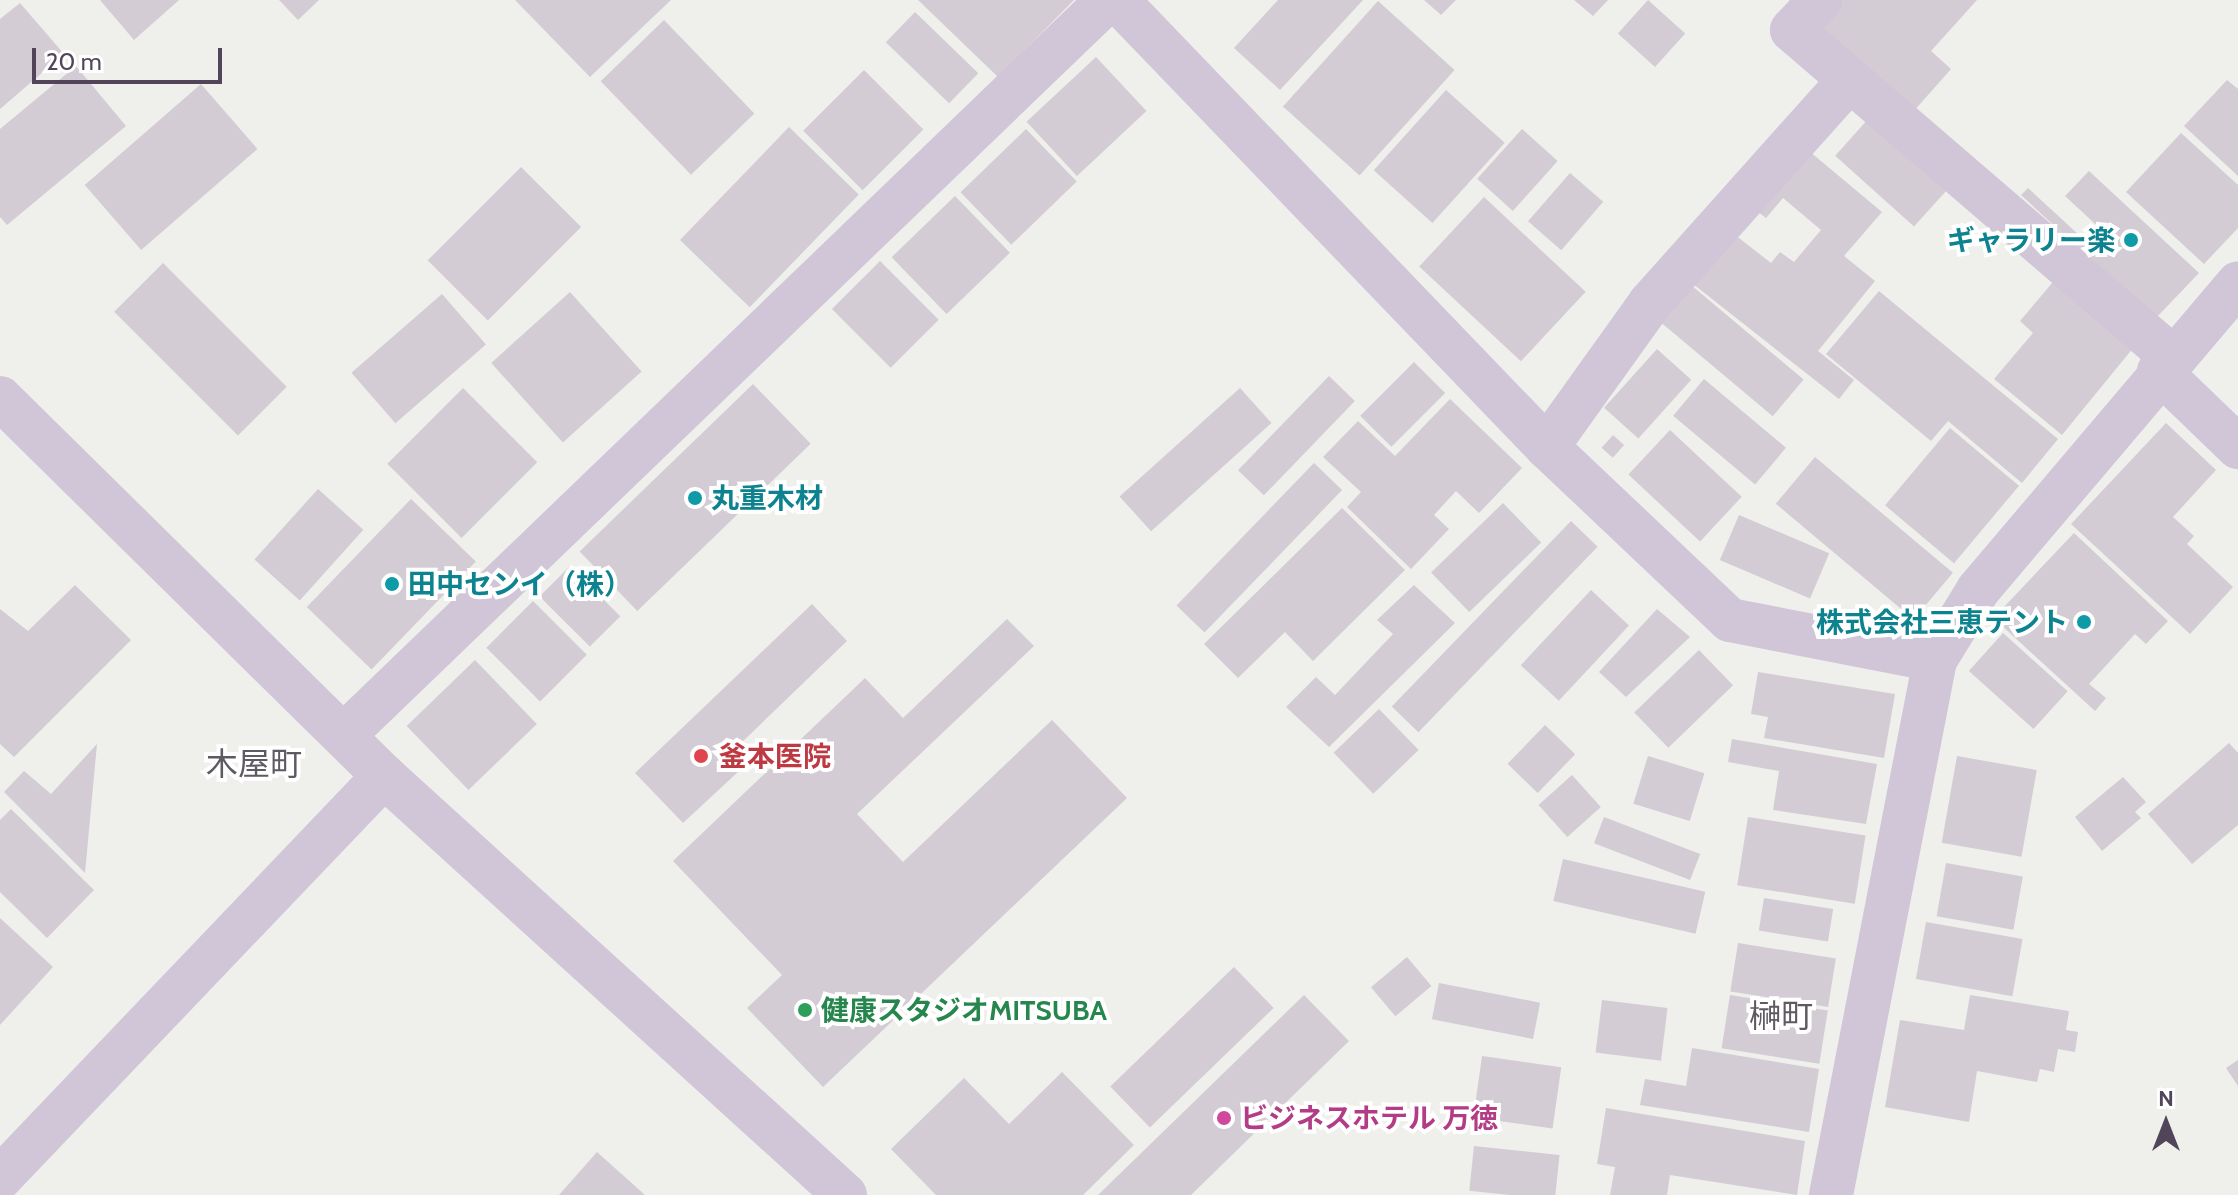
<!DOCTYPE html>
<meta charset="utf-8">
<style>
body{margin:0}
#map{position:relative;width:2238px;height:1195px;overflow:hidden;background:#efefec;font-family:Cabin,"Noto Sans JP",sans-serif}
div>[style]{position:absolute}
.building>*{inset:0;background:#d3ccd4;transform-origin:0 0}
.minor>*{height:44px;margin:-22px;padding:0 22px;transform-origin:22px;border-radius:22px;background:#d0c6d7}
.dots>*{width:22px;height:22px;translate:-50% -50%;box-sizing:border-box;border:4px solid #fff;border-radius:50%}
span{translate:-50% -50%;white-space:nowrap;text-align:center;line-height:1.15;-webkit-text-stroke:8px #fff;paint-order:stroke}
.culture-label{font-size:28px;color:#0d838f;font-weight:700}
.right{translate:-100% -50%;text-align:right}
.left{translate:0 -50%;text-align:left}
.health-label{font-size:28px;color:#be3a42;font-weight:700}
.leisure-label{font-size:28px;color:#27864d;font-weight:700}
.hotel-label{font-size:28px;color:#b23c85;font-weight:700}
.quarter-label{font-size:32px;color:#5f5961}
.north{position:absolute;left:2126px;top:1083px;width:80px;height:80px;-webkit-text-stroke:6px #fff;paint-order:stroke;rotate:0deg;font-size:22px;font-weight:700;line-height:32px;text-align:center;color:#52455a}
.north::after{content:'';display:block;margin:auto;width:28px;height:36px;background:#52455a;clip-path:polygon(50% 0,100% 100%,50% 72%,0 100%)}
.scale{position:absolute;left:32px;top:48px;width:190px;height:36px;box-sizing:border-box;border:4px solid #52455a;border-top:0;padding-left:10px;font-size:24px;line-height:28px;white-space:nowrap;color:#52455a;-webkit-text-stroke:6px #fff;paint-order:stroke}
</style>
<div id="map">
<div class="building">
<i style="clip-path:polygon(100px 0,179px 0,134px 40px)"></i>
<i style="clip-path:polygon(279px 0,319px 0,298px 20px)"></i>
<i style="clip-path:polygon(515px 0,671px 0,590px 77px)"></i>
<i style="clip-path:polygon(918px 0,1074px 0,998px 77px)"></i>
<i style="clip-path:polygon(1278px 0,1363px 0,1280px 90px,1234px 48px)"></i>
<i style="clip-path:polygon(1424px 0,1456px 0,1441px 15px)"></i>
<i style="clip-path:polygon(1574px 0,1608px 0,1593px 16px)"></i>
<i style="left:1648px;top:0;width:50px;height:45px;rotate:42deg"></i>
<i style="clip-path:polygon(1842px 0,1977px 0,1931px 51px,1951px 69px,1913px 112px,1818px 27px)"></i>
<i style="left:1378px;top:1px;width:103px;height:142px;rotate:42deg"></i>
<i style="clip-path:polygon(20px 3px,64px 54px,0 109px,0 19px)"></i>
<i style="left:915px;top:12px;width:88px;height:42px;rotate:44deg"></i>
<i style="left:664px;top:20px;width:130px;height:88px;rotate:46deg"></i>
<i style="left:1096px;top:57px;width:74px;height:95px;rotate:47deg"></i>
<i style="clip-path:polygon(76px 66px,126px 126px,7px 225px,0 217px,0 129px)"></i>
<i style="left:864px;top:70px;width:84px;height:86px;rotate:45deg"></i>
<i style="clip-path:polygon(2227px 80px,2238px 89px,2238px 176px,2184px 126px)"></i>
<i style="left:201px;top:84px;width:86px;height:154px;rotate:49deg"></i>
<i style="left:1446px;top:90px;width:79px;height:108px;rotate:42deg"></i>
<i style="left:1870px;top:117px;width:106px;height:52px;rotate:42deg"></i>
<i style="left:789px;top:127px;width:97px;height:157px;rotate:44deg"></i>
<i style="left:1026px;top:129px;width:73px;height:91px;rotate:46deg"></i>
<i style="left:1522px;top:129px;width:48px;height:67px;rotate:42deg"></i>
<i style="clip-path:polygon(2181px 133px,2238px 185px,2238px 228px,2204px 264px,2126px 192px)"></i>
<i style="clip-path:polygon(1809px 151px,1882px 212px,1844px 256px,1875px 281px,1818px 351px,1854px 380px,1839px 399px,1688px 280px,1730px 231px,1771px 263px,1780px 252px,1794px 262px,1821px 230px,1783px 198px,1766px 218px,1758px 212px)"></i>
<i style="left:521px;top:167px;width:85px;height:132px;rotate:45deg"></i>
<i style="clip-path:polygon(2089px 171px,2199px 273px,2155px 319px,2021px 195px,2028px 188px,2092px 247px,2105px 233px,2065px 196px)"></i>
<i style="left:1570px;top:173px;width:44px;height:64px;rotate:41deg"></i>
<i style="left:955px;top:196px;width:79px;height:88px;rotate:46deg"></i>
<i style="left:1484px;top:197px;width:139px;height:95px;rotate:43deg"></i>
<i style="left:880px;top:261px;width:83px;height:68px;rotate:45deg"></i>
<i style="left:163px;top:263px;width:175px;height:69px;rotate:45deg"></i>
<i style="clip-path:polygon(2058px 276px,2138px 342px,2062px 435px,1994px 379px,2033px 333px,2020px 321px)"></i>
<i style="left:1691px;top:285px;width:147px;height:48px;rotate:40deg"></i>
<i style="clip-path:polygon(1879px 291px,2058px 439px,2022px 483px,1948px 421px,1931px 441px,1826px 354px)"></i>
<i style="left:570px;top:292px;width:107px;height:106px;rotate:48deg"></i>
<i style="left:442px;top:294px;width:67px;height:120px;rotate:49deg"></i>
<i style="left:1657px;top:349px;width:46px;height:79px;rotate:42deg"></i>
<i style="left:1414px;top:362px;width:44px;height:76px;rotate:45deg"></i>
<i style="left:1329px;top:376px;width:36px;height:131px;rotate:44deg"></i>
<i style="left:1704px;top:379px;width:107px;height:48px;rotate:40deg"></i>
<i style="left:753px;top:384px;width:83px;height:241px;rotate:46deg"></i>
<i style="left:463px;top:388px;width:105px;height:107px;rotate:45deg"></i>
<i style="left:1240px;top:388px;width:47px;height:162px;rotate:48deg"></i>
<i style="clip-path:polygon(1450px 399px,1522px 468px,1479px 513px,1456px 491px,1434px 515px,1449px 529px,1411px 569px,1347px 507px,1361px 492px,1323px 457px,1358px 421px,1395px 456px)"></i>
<i style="clip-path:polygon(2166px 423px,2216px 470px,2173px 517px,2194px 536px,2187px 544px,2233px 587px,2190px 634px,2071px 524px)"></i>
<i style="left:1950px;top:428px;width:90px;height:101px;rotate:40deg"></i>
<i style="left:1670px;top:430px;width:98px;height:61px;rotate:43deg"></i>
<i style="left:1613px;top:435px;width:15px;height:17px;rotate:42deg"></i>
<i style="left:1815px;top:457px;width:180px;height:61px;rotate:40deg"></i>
<i style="left:1314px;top:463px;width:39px;height:198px;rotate:44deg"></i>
<i style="left:318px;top:489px;width:61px;height:95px;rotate:42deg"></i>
<i style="left:411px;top:499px;width:90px;height:150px;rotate:44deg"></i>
<i style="left:1503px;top:503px;width:55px;height:100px;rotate:46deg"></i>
<i style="clip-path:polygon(1342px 508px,1405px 570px,1313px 661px,1285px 632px,1238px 678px,1204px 644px)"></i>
<i style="left:1739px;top:515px;width:98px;height:49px;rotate:23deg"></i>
<i style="left:1571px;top:521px;width:37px;height:258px;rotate:44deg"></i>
<i style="clip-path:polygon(2074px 533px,2168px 621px,2146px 644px,2135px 634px,2089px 684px,2106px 698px,2095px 711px,2000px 624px,2009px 613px,2003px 608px)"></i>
<i style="left:570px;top:566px;width:71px;height:43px;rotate:45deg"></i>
<i style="clip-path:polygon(75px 585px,131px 640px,14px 757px,0 744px,0 609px,28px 631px)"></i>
<i style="clip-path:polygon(1414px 585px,1455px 623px,1329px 747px,1286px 707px,1316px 677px,1335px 695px,1393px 634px,1377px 620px)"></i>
<i style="left:1591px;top:590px;width:52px;height:103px;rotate:43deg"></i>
<i style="left:533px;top:601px;width:76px;height:66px;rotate:45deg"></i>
<i style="clip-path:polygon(812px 604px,847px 641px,739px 745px,753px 758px,683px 823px,635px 773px)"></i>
<i style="clip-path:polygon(1657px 609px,1690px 637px,1626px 697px,1599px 672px)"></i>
<i style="clip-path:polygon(1007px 619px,1034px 646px,857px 814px,903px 862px,1052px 720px,1127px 798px,823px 1087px,747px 1008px,782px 975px,673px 861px,865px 678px,903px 718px)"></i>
<i style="left:2003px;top:633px;width:87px;height:51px;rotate:42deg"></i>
<i style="left:1699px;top:650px;width:49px;height:90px;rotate:46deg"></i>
<i style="left:475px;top:660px;width:89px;height:95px;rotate:46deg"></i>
<i style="clip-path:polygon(1758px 672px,1895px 694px,1884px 758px,1764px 738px,1768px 717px,1751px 714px)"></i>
<i style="left:1379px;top:709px;width:57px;height:63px;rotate:46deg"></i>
<i style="left:1545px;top:725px;width:42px;height:54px;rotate:44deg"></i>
<i style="clip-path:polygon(1732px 739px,1877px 764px,1866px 824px,1773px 810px,1779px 771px,1728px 762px)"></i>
<i style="clip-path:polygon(2229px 743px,2238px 753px,2238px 825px,2192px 864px,2148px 814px)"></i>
<i style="clip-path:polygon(97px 744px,85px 873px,4px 792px,24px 771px,51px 794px)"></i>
<i style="left:1648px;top:756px;width:59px;height:50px;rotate:17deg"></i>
<i style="left:1957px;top:756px;width:81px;height:88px;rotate:10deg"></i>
<i style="left:1572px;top:775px;width:43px;height:45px;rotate:48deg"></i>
<i style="clip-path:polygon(2123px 777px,2146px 802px,2135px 812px,2141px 818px,2102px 851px,2075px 817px)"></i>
<i style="clip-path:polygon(11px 809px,94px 890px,47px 938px,0 892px,0 820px)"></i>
<i style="left:1604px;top:817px;width:103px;height:28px;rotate:21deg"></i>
<i style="left:1748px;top:817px;width:119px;height:69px;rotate:9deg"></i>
<i style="left:1563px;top:859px;width:146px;height:43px;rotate:13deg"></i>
<i style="left:1946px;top:863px;width:78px;height:54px;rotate:10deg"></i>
<i style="left:1764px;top:898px;width:70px;height:33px;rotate:9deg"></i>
<i style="clip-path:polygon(0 918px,53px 967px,0 1025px)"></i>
<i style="left:1926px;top:922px;width:98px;height:58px;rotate:10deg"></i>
<i style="left:1738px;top:943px;width:99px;height:49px;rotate:9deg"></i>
<i style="left:1407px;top:957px;width:38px;height:47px;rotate:50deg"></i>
<i style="left:1234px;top:967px;width:57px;height:172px;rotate:46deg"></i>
<i style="left:1439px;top:983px;width:103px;height:37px;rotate:11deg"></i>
<i style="clip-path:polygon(1304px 995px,1349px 1041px,1191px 1195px,1098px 1195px)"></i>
<i style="left:1730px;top:995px;width:99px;height:54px;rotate:9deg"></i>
<i style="clip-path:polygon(1970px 995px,2069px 1011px,2066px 1030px,2078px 1032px,2075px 1052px,2058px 1049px,2054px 1072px,2040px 1069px,2037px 1082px,1977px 1071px,1969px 1122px,1885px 1107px,1900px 1020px,1964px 1030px)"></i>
<i style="left:1602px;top:1000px;width:66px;height:53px;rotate:7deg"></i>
<i style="clip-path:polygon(1692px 1048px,1819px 1069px,1809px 1132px,1640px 1105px,1645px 1079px,1686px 1086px)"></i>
<i style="left:1482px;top:1056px;width:80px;height:62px;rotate:8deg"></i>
<i style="clip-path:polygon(2238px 1060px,2238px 1086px,2226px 1068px)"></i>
<i style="clip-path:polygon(1062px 1072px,1134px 1145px,1083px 1195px,936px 1195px,891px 1149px,964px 1078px,1009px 1124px)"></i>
<i style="clip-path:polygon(1606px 1108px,1805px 1141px,1797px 1195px,1670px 1175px,1667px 1195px,1610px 1195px,1615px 1167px,1597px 1164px)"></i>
<i style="left:1474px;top:1146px;width:86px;height:45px;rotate:6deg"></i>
<i style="clip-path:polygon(597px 1152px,645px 1195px,559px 1195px)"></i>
</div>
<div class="minor">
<i style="left:1117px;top:0;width:620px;rotate:46.11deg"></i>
<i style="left:1547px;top:447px;width:252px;rotate:43.4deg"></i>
<i style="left:1730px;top:620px;width:209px;rotate:11deg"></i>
<i style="left:1820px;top:0;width:41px;rotate:133deg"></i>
<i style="left:1792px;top:30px;width:501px;rotate:40.71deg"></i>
<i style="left:2159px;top:371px;width:110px;rotate:43.9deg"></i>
<i style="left:0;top:398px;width:539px;rotate:44.55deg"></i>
<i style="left:384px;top:776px;width:623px;rotate:42.27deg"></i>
<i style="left:1547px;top:447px;width:177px;rotate:-54.4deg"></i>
<i style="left:1650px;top:303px;width:295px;rotate:-48.2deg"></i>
<i style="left:344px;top:735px;width:1060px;rotate:-43.89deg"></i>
<i style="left:0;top:1178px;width:556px;rotate:-46.31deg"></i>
<i style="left:1831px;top:1195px;width:545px;rotate:-79deg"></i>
<i style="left:1935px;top:660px;width:82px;rotate:-58.4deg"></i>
<i style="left:1978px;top:590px;width:402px;rotate:-49.7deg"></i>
</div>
<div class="dots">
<i style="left:2131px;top:240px;background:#0f9aa8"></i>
<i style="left:695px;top:498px;background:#0f9aa8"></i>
<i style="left:392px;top:584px;background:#0f9aa8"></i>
<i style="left:2084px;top:622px;background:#0f9aa8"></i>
<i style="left:701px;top:756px;background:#e0444e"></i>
<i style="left:805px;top:1010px;background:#2e9e5b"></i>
<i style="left:1224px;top:1118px;background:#d1479c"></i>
</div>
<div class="culture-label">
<span class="right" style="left:2115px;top:240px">ギャラリー楽</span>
<span class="left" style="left:711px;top:498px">丸重木材</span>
<span class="left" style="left:408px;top:584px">田中センイ（株）</span>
<span class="right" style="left:2068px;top:622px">株式会社三恵テント</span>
</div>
<div class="health-label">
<span class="left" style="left:719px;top:756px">釜本医院</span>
</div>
<div class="leisure-label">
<span class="left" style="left:821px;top:1010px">健康スタジオMITSUBA</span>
</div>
<div class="hotel-label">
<span class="left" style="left:1240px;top:1118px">ビジネスホテル 万徳</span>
</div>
<div class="quarter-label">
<span style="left:254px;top:764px">木屋町</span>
<span style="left:1781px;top:1016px">榊町</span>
</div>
<div class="north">N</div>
<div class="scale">20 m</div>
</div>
